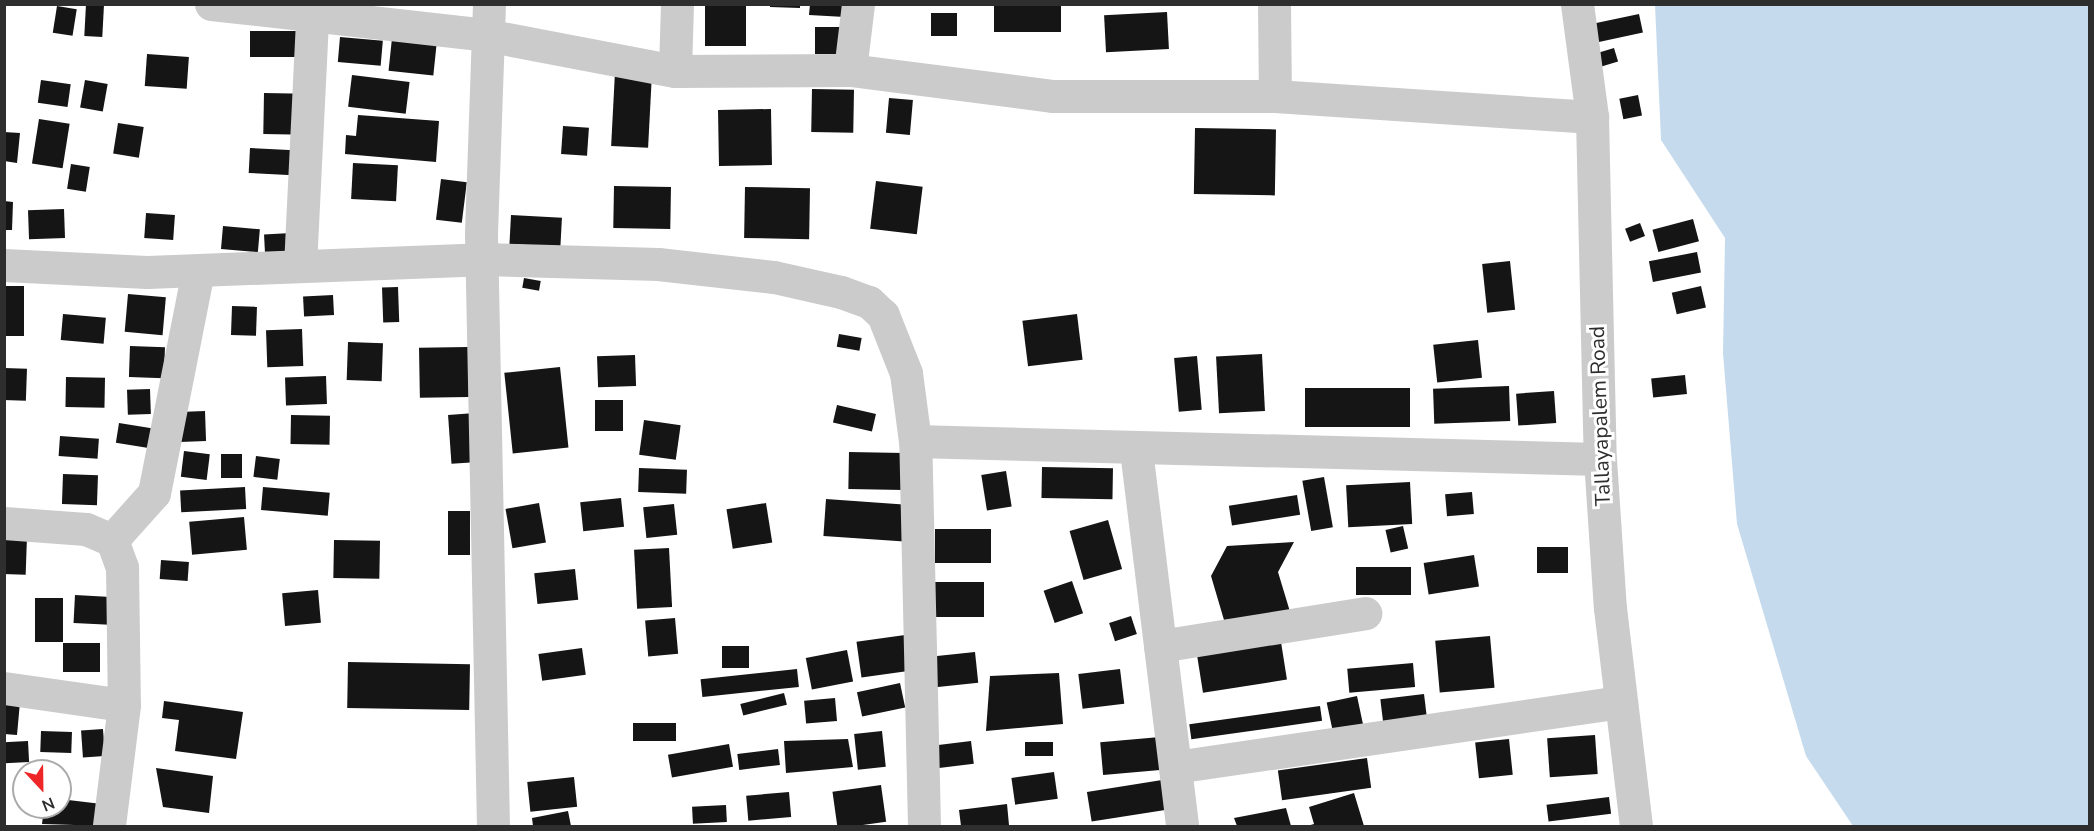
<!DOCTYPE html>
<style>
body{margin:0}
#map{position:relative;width:2094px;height:831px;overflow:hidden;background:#fff;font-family:"Nunito Sans",sans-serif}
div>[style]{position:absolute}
.water>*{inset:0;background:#c5dbed}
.building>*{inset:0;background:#151515;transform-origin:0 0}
.minor>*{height:33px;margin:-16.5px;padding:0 16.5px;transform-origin:16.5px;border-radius:16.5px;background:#cbcbcb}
span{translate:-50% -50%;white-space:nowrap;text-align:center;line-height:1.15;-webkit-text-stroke:6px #fff;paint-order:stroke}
.street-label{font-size:21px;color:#2e2e2e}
.frame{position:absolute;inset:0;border:6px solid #2e2e2e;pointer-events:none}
.north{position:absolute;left:12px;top:759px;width:60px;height:60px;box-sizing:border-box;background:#fff;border:2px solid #ababab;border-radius:50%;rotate:158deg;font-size:16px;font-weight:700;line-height:24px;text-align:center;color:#2e2e2e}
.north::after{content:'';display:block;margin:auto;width:21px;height:27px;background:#ee2627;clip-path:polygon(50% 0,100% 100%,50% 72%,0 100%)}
</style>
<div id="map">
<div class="water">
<i style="clip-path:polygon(1655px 5px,2089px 5px,2089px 826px,1853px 826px,1806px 756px,1737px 524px,1723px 353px,1725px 238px,1661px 140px)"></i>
</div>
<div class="building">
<i style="left:86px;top:4px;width:18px;height:32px;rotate:3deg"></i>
<i style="left:705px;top:4px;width:41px;height:42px"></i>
<i style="clip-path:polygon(770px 4px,800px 4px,800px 8px,770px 7px)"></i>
<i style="clip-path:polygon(810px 4px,846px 4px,845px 17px,809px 15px)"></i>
<i style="left:994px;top:4px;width:67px;height:28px"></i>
<i style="left:57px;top:6px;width:20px;height:27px;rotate:9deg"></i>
<i style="left:1167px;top:12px;width:37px;height:63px;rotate:87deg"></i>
<i style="left:931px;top:13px;width:26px;height:23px"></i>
<i style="left:1639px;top:14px;width:19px;height:51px;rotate:78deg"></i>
<i style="left:815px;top:27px;width:30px;height:27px"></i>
<i style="left:250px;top:31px;width:54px;height:26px"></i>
<i style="left:340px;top:37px;width:43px;height:25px;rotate:5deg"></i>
<i style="left:392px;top:38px;width:45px;height:33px;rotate:6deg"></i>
<i style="left:1614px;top:48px;width:14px;height:19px;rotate:73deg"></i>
<i style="left:147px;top:54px;width:42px;height:32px;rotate:4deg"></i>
<i style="left:615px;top:72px;width:37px;height:74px;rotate:3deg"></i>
<i style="left:352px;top:75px;width:58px;height:32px;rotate:7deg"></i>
<i style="left:41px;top:80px;width:30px;height:23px;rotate:8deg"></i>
<i style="left:85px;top:80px;width:23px;height:28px;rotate:10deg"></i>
<i style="left:812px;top:89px;width:42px;height:43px;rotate:1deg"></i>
<i style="left:264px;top:93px;width:41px;height:41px;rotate:1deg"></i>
<i style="left:1638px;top:95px;width:21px;height:19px;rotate:79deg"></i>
<i style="left:889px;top:98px;width:24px;height:35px;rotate:5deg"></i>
<i style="left:771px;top:109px;width:56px;height:53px;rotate:89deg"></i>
<i style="clip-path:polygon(358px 115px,439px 121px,436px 162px,345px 154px,346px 135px,356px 136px)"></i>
<i style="left:39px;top:119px;width:31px;height:45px;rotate:9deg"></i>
<i style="left:118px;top:123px;width:26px;height:31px;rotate:9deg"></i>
<i style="left:563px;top:126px;width:26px;height:28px;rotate:4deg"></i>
<i style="left:1195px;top:128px;width:81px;height:66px;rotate:1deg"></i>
<i style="clip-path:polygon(4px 132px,20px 133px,17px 163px,4px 161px)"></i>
<i style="left:250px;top:148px;width:44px;height:25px;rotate:3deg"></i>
<i style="left:353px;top:163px;width:45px;height:36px;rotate:3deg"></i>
<i style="left:71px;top:164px;width:19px;height:25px;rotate:9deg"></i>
<i style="left:441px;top:179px;width:26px;height:41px;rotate:7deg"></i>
<i style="left:876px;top:181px;width:47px;height:48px;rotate:7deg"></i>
<i style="left:614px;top:186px;width:57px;height:42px;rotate:1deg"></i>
<i style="left:745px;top:187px;width:65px;height:51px;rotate:1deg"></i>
<i style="clip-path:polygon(4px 201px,13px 202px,12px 230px,4px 230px)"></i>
<i style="left:64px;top:209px;width:29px;height:36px;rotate:88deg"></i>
<i style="left:146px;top:213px;width:29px;height:25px;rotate:4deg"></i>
<i style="left:511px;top:215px;width:51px;height:29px;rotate:3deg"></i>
<i style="left:1693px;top:219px;width:23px;height:42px;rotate:75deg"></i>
<i style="left:1640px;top:223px;width:14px;height:16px;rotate:69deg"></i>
<i style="left:223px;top:226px;width:37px;height:23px;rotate:5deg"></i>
<i style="left:291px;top:233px;width:18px;height:27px;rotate:87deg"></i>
<i style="left:1697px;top:252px;width:21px;height:49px;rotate:79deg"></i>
<i style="left:1510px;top:261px;width:49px;height:28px;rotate:84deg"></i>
<i style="left:524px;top:278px;width:17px;height:10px;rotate:10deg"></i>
<i style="left:4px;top:286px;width:20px;height:50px"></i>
<i style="left:1701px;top:286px;width:22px;height:30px;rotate:77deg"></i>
<i style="left:398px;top:287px;width:35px;height:16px;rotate:88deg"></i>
<i style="left:128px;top:294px;width:38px;height:38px;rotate:5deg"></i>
<i style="left:333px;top:295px;width:20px;height:30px;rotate:87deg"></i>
<i style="left:232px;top:306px;width:25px;height:29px;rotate:2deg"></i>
<i style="left:63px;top:314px;width:43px;height:26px;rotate:5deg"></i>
<i style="left:1077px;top:314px;width:46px;height:55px;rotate:83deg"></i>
<i style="left:302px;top:329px;width:37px;height:36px;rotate:88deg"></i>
<i style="left:839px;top:334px;width:23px;height:13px;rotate:10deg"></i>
<i style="left:1478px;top:340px;width:38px;height:45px;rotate:84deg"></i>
<i style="left:348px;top:342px;width:35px;height:38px;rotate:2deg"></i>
<i style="left:130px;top:346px;width:35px;height:31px;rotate:2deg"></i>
<i style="left:468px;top:347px;width:50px;height:49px;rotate:89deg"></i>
<i style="left:1262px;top:354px;width:57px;height:46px;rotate:87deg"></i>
<i style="left:635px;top:355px;width:31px;height:38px;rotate:88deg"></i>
<i style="left:1197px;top:356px;width:54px;height:23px;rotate:85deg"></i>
<i style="left:560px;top:367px;width:81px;height:56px;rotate:84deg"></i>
<i style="left:4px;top:368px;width:23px;height:32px;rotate:2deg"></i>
<i style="left:1685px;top:375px;width:19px;height:34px;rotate:84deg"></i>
<i style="left:326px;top:376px;width:28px;height:41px;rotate:88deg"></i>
<i style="left:66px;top:377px;width:39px;height:30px;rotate:1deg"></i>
<i style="left:1509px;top:386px;width:35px;height:76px;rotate:88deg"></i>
<i style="left:1305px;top:388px;width:105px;height:39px"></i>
<i style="left:150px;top:389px;width:25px;height:23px;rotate:88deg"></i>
<i style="left:1554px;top:391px;width:32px;height:38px;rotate:86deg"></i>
<i style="left:595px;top:400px;width:28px;height:31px"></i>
<i style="left:837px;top:405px;width:40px;height:18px;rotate:13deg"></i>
<i style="left:205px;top:411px;width:30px;height:26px;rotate:88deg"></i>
<i style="left:475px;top:413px;width:49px;height:27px;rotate:86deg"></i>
<i style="left:291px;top:415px;width:39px;height:29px;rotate:1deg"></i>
<i style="left:644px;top:420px;width:37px;height:35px;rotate:8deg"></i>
<i style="left:119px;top:423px;width:33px;height:20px;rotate:9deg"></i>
<i style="left:60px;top:436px;width:39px;height:20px;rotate:4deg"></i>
<i style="left:184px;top:451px;width:26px;height:26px;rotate:7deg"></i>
<i style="left:849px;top:452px;width:55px;height:37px;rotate:1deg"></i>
<i style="left:221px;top:454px;width:21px;height:24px"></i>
<i style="left:256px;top:456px;width:24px;height:21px;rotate:7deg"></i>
<i style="left:1042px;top:467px;width:71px;height:31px;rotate:1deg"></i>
<i style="left:639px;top:468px;width:48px;height:24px;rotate:2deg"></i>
<i style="left:1006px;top:471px;width:36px;height:25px;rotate:81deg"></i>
<i style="left:63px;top:474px;width:35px;height:30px;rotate:2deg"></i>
<i style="left:1324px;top:477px;width:51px;height:22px;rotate:80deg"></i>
<i style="left:1410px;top:482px;width:42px;height:64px;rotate:87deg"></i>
<i style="left:245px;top:487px;width:22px;height:65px;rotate:87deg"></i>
<i style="left:263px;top:487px;width:67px;height:23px;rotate:5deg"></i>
<i style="left:1472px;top:492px;width:22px;height:27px;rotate:85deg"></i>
<i style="left:1297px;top:495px;width:20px;height:69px;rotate:81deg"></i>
<i style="left:621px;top:498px;width:29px;height:41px;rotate:84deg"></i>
<i style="left:826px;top:499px;width:81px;height:37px;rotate:4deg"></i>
<i style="left:539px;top:503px;width:40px;height:34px;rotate:80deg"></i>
<i style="left:766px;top:503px;width:40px;height:40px;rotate:81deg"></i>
<i style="left:674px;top:504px;width:31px;height:31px;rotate:84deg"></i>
<i style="left:448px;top:511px;width:22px;height:44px"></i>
<i style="left:244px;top:517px;width:33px;height:55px;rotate:85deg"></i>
<i style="left:1108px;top:520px;width:51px;height:40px;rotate:74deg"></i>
<i style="left:1403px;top:526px;width:23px;height:18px;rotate:77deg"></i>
<i style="left:991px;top:529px;width:34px;height:56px;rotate:90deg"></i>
<i style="left:4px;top:536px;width:23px;height:38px;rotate:2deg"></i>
<i style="left:334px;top:540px;width:46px;height:38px;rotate:1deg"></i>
<i style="clip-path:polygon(1294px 542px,1278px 572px,1291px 615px,1224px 620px,1211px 576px,1227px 546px)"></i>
<i style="left:1537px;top:547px;width:31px;height:26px"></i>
<i style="left:669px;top:548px;width:59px;height:35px;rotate:87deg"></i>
<i style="left:1474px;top:555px;width:32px;height:51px;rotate:81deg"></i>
<i style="left:161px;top:560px;width:28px;height:19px;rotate:4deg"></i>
<i style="left:1411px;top:567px;width:28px;height:55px;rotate:90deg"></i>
<i style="left:575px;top:569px;width:31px;height:41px;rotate:84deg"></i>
<i style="left:1072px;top:581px;width:34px;height:30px;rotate:71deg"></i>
<i style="left:933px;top:582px;width:51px;height:35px"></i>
<i style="left:318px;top:590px;width:33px;height:36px;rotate:85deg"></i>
<i style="left:75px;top:595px;width:36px;height:28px;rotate:3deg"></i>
<i style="left:35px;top:598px;width:28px;height:44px"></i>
<i style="left:1131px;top:616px;width:19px;height:23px;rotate:72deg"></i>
<i style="left:675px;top:618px;width:36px;height:30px;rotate:85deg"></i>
<i style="left:905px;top:635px;width:36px;height:49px;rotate:82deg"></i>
<i style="left:1490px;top:636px;width:52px;height:55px;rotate:85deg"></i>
<i style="left:1281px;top:642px;width:38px;height:85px;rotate:81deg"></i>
<i style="left:63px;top:643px;width:37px;height:29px"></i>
<i style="left:722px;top:646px;width:27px;height:22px"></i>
<i style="left:582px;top:648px;width:27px;height:44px;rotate:82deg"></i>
<i style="left:847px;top:650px;width:32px;height:42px;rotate:79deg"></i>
<i style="left:975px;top:652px;width:31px;height:43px;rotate:84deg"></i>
<i style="left:348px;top:662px;width:122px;height:46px;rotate:1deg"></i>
<i style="left:1413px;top:663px;width:24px;height:66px;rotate:85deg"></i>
<i style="left:797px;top:669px;width:18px;height:97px;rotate:84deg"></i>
<i style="left:1120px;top:669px;width:35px;height:42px;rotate:83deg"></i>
<i style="clip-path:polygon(1059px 673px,1063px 724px,986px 731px,990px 676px)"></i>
<i style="left:900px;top:683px;width:25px;height:44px;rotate:78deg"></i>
<i style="left:784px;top:693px;width:12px;height:45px;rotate:76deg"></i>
<i style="left:1424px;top:694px;width:32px;height:44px;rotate:83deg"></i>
<i style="left:1357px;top:696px;width:35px;height:31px;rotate:78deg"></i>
<i style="left:835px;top:698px;width:23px;height:31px;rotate:85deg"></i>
<i style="clip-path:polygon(4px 701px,20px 702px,17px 735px,4px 734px)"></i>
<i style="clip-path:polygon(164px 701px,243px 712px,236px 759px,175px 751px,179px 720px,162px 718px)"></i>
<i style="left:1320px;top:706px;width:15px;height:132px;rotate:82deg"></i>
<i style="left:676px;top:723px;width:18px;height:43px;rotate:90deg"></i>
<i style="left:103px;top:729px;width:27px;height:22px;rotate:86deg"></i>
<i style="left:41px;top:731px;width:31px;height:21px;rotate:2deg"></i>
<i style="left:882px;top:731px;width:36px;height:28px;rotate:84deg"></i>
<i style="left:1595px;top:735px;width:39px;height:48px;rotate:86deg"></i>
<i style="left:1160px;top:737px;width:33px;height:60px;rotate:85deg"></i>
<i style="clip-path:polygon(848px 739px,853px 767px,786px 773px,784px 741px)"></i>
<i style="left:1509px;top:739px;width:36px;height:34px;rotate:84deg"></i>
<i style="left:28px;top:741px;width:21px;height:24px;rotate:87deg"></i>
<i style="left:971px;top:741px;width:23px;height:35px;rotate:83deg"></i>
<i style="left:1053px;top:742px;width:14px;height:28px;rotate:90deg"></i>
<i style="left:729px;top:744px;width:23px;height:62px;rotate:80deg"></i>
<i style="left:778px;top:749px;width:16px;height:41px;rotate:83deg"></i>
<i style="left:1367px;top:758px;width:30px;height:90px;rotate:82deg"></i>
<i style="clip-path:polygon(156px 768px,213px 776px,209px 813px,163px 807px)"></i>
<i style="left:1054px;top:772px;width:27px;height:43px;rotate:82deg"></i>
<i style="left:574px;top:777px;width:30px;height:47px;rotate:84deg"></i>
<i style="left:1162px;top:780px;width:30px;height:76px;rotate:81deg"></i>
<i style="left:881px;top:785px;width:37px;height:49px;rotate:82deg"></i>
<i style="left:789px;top:792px;width:25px;height:43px;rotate:85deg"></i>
<i style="clip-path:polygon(1354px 793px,1364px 826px,1307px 826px,1314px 824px,1309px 807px)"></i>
<i style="left:1609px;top:797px;width:17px;height:63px;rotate:83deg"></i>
<i style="clip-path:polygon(60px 799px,110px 805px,107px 826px,42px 824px,44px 807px,60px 807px)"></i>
<i style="clip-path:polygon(1007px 804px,1009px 825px,961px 826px,959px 810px)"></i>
<i style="left:726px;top:805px;width:17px;height:34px;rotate:87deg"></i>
<i style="clip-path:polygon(1286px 808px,1291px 826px,1237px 826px,1234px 818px)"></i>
<i style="clip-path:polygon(568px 811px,571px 826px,533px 826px,532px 818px)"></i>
</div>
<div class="minor">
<i style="left:211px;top:4px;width:277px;rotate:6.4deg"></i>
<i style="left:486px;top:35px;width:192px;rotate:10.8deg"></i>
<i style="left:675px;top:71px;width:175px;rotate:-0.3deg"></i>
<i style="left:850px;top:70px;width:205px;rotate:7.3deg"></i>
<i style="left:1053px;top:96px;width:222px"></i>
<i style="left:1275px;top:96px;width:318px;rotate:3.8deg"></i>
<i style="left:489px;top:4px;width:230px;rotate:92deg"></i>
<i style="left:481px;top:234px;width:592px;rotate:88.84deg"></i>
<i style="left:1274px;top:4px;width:92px;rotate:89.4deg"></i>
<i style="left:1577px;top:4px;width:114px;rotate:82.4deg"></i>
<i style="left:1592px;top:117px;width:342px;rotate:88.7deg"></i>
<i style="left:1600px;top:459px;width:149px;rotate:86.2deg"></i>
<i style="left:1610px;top:608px;width:220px;rotate:83.2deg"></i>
<i style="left:850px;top:70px;width:66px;rotate:-83.1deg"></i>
<i style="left:675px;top:71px;width:67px;rotate:-88.3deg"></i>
<i style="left:4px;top:265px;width:143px;rotate:2.8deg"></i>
<i style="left:147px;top:272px;width:335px;rotate:-2.2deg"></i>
<i style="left:482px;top:259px;width:176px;rotate:1.6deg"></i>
<i style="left:658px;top:264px;width:117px;rotate:6.4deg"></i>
<i style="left:774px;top:277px;width:69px;rotate:12.6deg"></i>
<i style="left:841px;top:292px;width:30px;rotate:20deg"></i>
<i style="left:869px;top:302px;width:19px;rotate:43deg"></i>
<i style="left:883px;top:315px;width:62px;rotate:68.4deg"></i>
<i style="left:906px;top:373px;width:69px;rotate:82.5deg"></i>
<i style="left:300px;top:266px;width:262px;rotate:-87.2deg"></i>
<i style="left:1136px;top:450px;width:379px;rotate:83deg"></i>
<i style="left:4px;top:523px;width:82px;rotate:4.2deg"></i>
<i style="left:86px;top:529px;width:28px;rotate:23deg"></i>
<i style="left:112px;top:540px;width:29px;rotate:70deg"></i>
<i style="left:122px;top:567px;width:138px;rotate:89.2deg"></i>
<i style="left:112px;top:540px;width:63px;rotate:-48.2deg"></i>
<i style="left:154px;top:493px;width:227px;rotate:-78.8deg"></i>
<i style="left:1160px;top:646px;width:208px;rotate:-9.1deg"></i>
<i style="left:4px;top:688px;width:121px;rotate:8.1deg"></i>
<i style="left:124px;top:705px;width:122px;rotate:97.1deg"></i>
<i style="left:1175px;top:767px;width:449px;rotate:-8.3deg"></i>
<i style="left:924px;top:826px;width:385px;rotate:-91.3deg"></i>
<i style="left:915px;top:441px;width:685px;rotate:1.51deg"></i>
</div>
<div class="street-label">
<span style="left:1600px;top:416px;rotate:-92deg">Tallayapalem Road</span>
</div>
<div class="frame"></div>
<div class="north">N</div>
</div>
